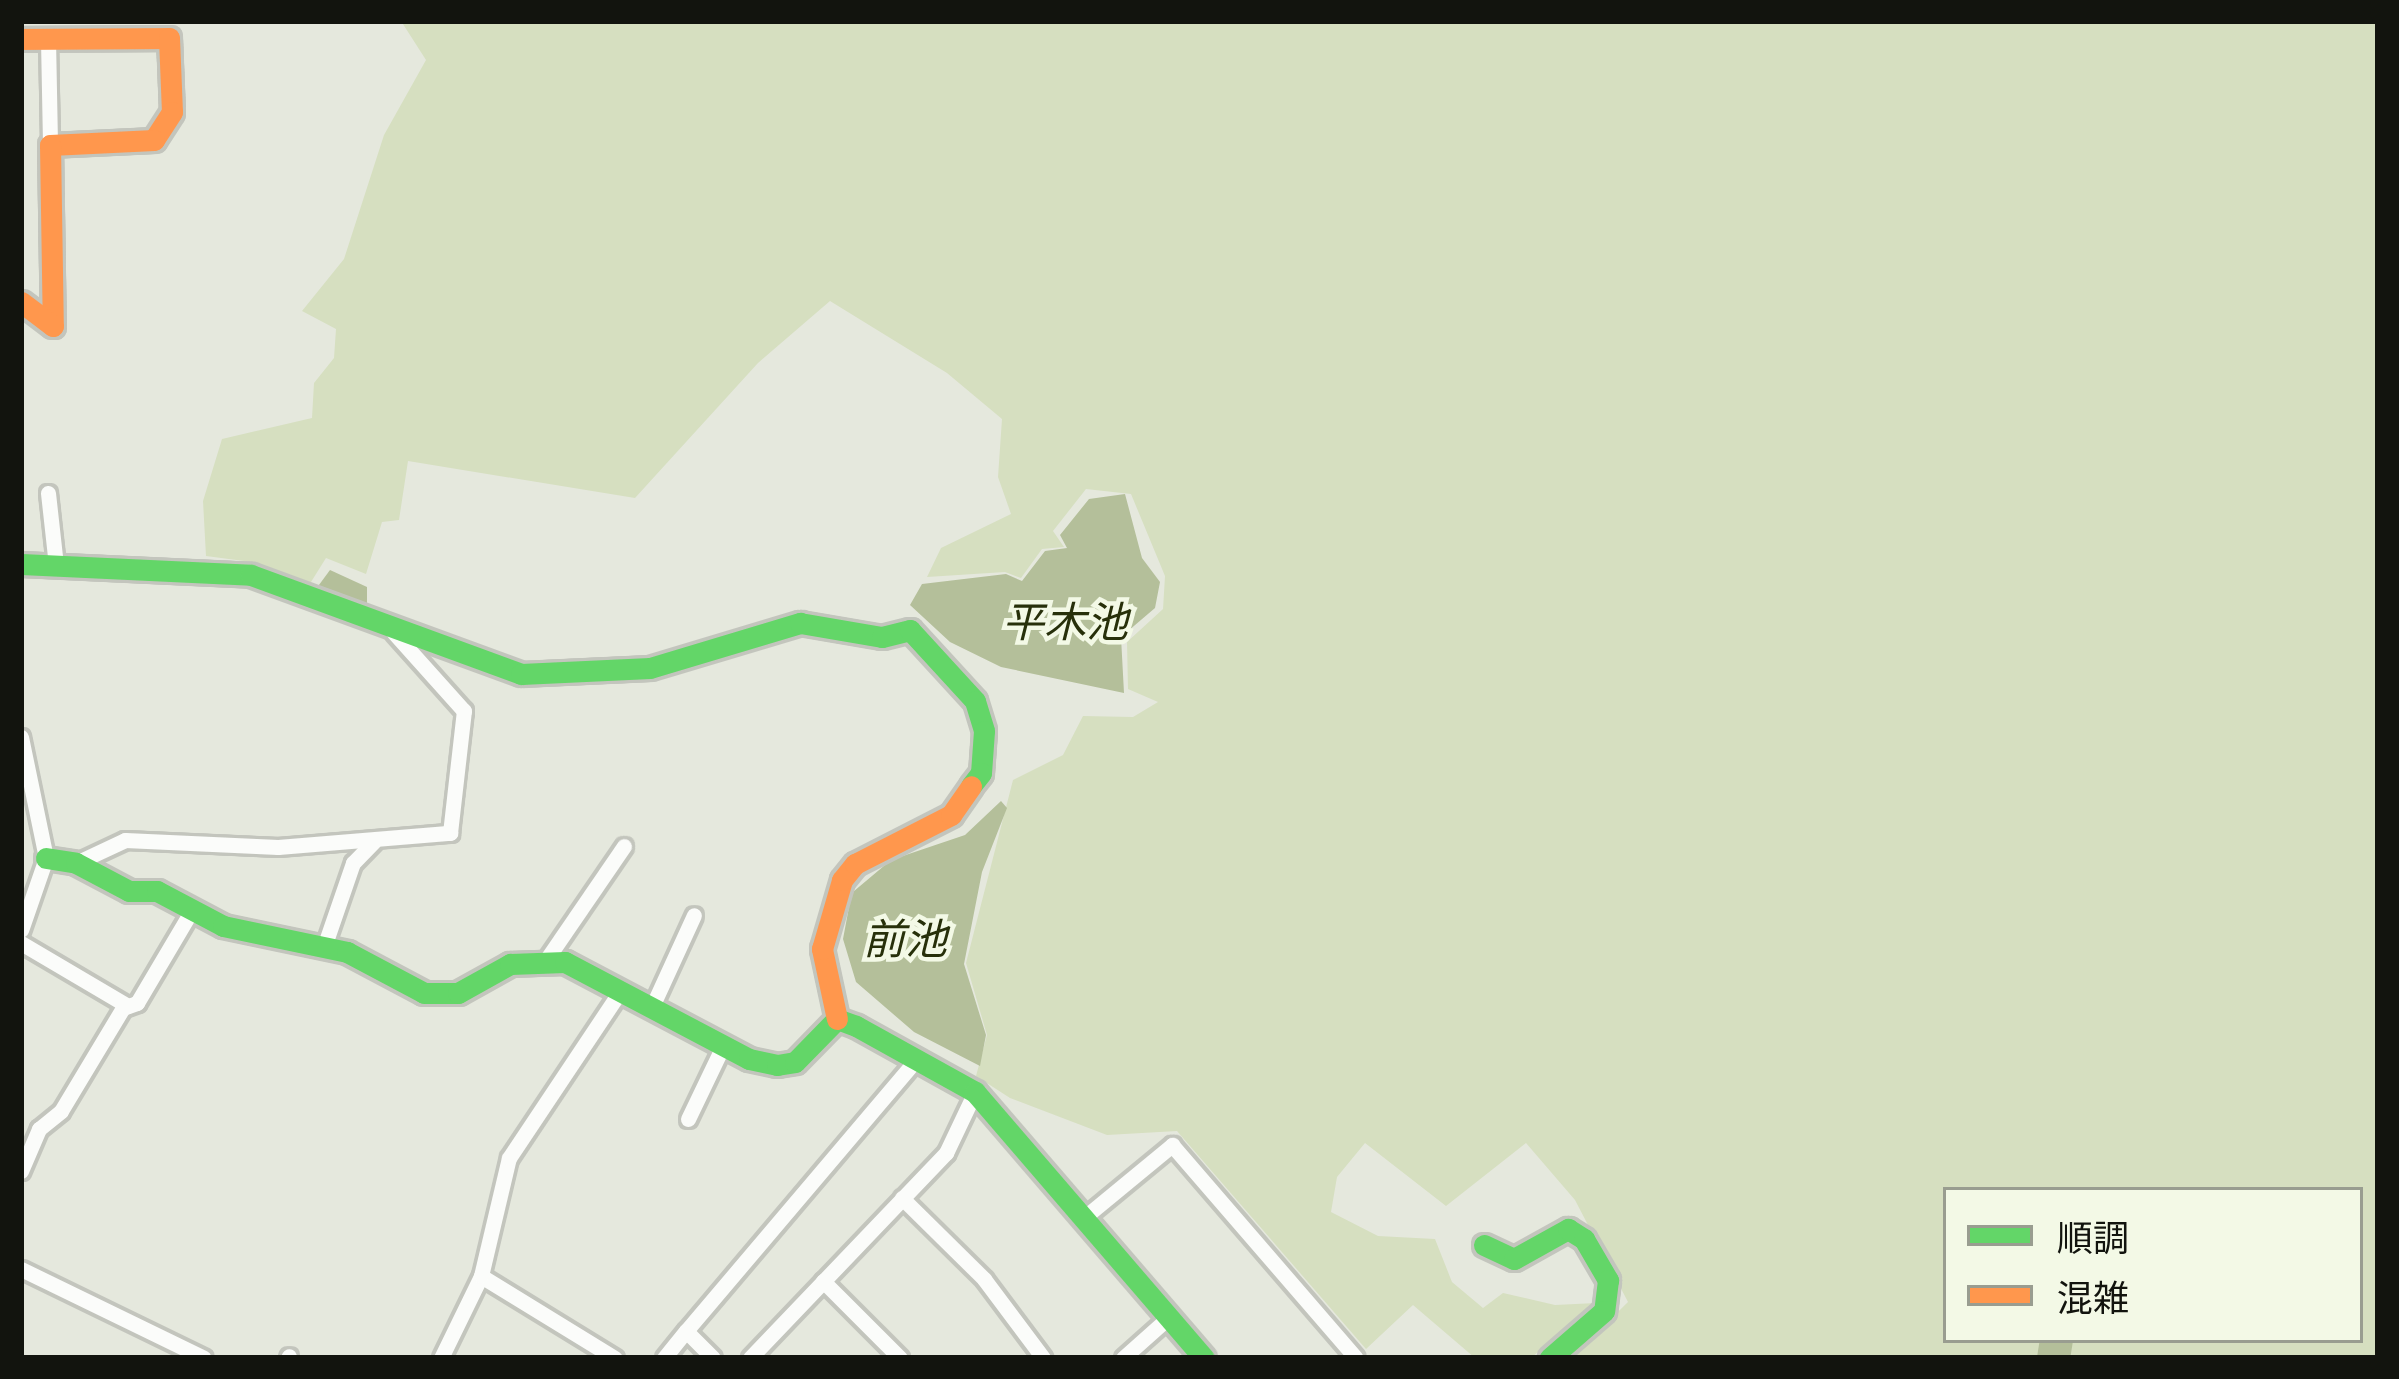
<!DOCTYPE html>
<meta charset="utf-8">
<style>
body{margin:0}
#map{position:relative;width:2399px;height:1379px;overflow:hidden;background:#e5e8dd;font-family:"Roboto Serif","Noto Sans JP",serif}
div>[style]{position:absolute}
.green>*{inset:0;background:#d6dfc0}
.water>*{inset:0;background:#b4bf9a}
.river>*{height:33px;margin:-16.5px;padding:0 16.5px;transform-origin:16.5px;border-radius:16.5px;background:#b4bf9a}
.roads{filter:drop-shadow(3px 0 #c3c5bd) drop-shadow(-3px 0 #c3c5bd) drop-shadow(0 3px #c3c5bd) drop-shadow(0 -3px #c3c5bd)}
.street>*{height:15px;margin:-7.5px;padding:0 7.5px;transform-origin:7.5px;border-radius:7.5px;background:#fbfcfa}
.fast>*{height:21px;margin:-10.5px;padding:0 10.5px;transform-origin:10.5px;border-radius:10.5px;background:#63d668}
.slow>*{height:21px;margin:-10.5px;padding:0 10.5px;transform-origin:10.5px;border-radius:10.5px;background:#ff974d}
span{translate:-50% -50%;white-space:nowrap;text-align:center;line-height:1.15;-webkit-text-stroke:9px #f3f9e6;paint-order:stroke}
.water-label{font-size:42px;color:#27300a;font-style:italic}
.frame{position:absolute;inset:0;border:24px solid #12140e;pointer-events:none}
.legend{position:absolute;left:1943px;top:1187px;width:420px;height:156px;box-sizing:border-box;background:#f3f9e6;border:3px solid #999d90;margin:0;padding:15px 21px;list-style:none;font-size:36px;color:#12140e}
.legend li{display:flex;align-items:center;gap:24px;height:60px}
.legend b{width:60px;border:3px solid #999d90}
</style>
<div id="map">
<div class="green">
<i style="clip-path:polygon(evenodd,401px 21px,2378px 21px,2378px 1358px,1571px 1358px,1628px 1302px,1575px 1200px,1526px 1143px,1446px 1206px,1365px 1143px,1337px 1177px,1331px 1212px,1378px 1236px,1435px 1239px,1452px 1282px,1483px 1308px,1503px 1293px,1555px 1305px,1596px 1303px,1531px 1358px,1475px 1358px,1413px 1305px,1366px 1349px,1177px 1131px,1107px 1135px,1010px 1098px,976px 1076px,987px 1035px,966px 963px,1013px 780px,1063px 755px,1083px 716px,1133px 717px,1158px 702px,1128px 689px,1127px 642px,1163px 609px,1165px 576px,1131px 494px,1086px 489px,1053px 531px,1064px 547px,1042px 549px,1021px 578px,1005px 572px,927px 577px,941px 548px,1011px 514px,998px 477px,1002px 419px,947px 373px,830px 301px,758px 363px,635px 498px,408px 461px,399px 520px,382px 522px,366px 574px,326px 558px,306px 590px,244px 561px,206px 556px,203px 501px,222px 439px,312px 418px,314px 383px,334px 358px,336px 329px,302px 311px,344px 259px,384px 135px,426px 60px,401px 21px,1946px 1190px,2360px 1190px,2360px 1340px,1946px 1340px,1946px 1190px)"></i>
</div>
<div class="water">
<i style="clip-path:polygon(1125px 494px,1142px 558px,1160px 582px,1155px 608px,1121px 637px,1124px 693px,1001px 667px,950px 642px,910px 605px,922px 584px,1006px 574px,1022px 581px,1045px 551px,1067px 548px,1060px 535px,1089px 499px)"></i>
<i style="clip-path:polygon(330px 570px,367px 587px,367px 614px,316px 589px)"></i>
<i style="clip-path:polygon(1001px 801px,1007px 808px,982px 872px,964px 964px,986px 1035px,980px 1066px,914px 1032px,856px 982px,843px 939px,849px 907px,841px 902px,891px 860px,965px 835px)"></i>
</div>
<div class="river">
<i style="left:2053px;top:1358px;width:18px;rotate:-81deg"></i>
</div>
<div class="roads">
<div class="street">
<i style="left:48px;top:39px;width:106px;rotate:88.9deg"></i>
<i style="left:48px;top:493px;width:72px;rotate:83.7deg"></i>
<i style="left:21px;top:737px;width:124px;rotate:78.3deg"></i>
<i style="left:46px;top:858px;width:76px;rotate:109.1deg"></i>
<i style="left:76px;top:863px;width:54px;rotate:-25.1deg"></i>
<i style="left:125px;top:840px;width:153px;rotate:2.6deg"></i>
<i style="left:278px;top:847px;width:173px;rotate:-4.7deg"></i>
<i style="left:450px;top:833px;width:123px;rotate:-83.5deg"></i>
<i style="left:464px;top:711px;width:105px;rotate:-131.9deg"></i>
<i style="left:21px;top:943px;width:124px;rotate:30.5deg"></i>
<i style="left:324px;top:947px;width:89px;rotate:-71deg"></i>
<i style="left:353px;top:863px;width:30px;rotate:-46deg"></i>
<i style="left:546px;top:960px;width:138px;rotate:-55.6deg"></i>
<i style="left:651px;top:1009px;width:103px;rotate:-65.4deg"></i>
<i style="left:688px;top:1119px;width:81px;rotate:-64.4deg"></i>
<i style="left:21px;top:1171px;width:46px;rotate:-66.8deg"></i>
<i style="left:39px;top:1129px;width:28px;rotate:-39deg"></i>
<i style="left:61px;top:1111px;width:120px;rotate:-59deg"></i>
<i style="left:123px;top:1008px;width:15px;rotate:-20deg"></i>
<i style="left:137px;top:1003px;width:108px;rotate:-59.4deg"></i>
<i style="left:902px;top:1198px;width:115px;rotate:44.6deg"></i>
<i style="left:984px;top:1279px;width:99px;rotate:53.2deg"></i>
<i style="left:1086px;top:1216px;width:112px;rotate:-39.5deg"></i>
<i style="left:1172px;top:1145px;width:281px;rotate:49.2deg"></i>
<i style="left:21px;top:1269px;width:203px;rotate:25.9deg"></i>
<i style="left:481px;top:1276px;width:157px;rotate:31.5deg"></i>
<i style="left:823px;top:1281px;width:109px;rotate:45deg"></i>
<i style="left:686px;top:1331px;width:354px;rotate:-49.7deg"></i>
<i style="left:288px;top:1358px;width:2px;rotate:-63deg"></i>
<i style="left:441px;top:1358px;width:91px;rotate:-64deg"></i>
<i style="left:481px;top:1276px;width:121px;rotate:-76.7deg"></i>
<i style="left:509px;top:1158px;width:198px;rotate:-56.3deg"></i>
<i style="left:664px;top:1358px;width:35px;rotate:-51deg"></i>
<i style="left:686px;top:1331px;width:38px;rotate:45deg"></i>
<i style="left:750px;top:1358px;width:284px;rotate:-46.3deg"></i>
<i style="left:946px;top:1153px;width:68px;rotate:-64.6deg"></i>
<i style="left:1123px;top:1358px;width:62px;rotate:-41.7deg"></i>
</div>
<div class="fast">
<i style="left:21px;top:564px;width:230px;rotate:2.7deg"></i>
<i style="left:251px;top:575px;width:288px;rotate:20.1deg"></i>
<i style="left:521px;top:674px;width:129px;rotate:-2.7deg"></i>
<i style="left:650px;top:668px;width:157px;rotate:-16.7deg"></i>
<i style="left:800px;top:623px;width:83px;rotate:9.7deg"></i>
<i style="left:882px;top:637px;width:29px;rotate:-14deg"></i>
<i style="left:910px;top:630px;width:96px;rotate:47.5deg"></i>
<i style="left:975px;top:701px;width:31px;rotate:73deg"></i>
<i style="left:984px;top:731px;width:42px;rotate:94.1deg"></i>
<i style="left:981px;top:773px;width:16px;rotate:128deg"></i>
<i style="left:46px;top:858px;width:30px;rotate:9deg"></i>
<i style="left:76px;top:863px;width:60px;rotate:27.8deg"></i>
<i style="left:129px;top:891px;width:28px"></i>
<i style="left:157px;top:891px;width:75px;rotate:27.9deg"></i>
<i style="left:223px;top:926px;width:127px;rotate:11.8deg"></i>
<i style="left:347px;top:952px;width:87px;rotate:28deg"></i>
<i style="left:424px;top:993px;width:34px"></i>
<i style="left:458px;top:993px;width:60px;rotate:-29.1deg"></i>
<i style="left:510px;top:964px;width:55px;rotate:-2.1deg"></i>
<i style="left:565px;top:962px;width:208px;rotate:27.8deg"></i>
<i style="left:749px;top:1059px;width:29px;rotate:12deg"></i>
<i style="left:777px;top:1065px;width:18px;rotate:-9deg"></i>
<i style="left:795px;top:1062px;width:60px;rotate:-45.7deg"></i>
<i style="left:837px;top:1019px;width:20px;rotate:20deg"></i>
<i style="left:856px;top:1026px;width:136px;rotate:29deg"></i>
<i style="left:975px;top:1092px;width:351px;rotate:49.3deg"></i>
<i style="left:1484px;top:1245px;width:33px;rotate:25deg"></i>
<i style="left:1514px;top:1259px;width:62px;rotate:-29.1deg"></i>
<i style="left:1568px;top:1229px;width:19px;rotate:32deg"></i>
<i style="left:1584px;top:1239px;width:48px;rotate:59.7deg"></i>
<i style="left:1608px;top:1280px;width:31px;rotate:97deg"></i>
<i style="left:1604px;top:1311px;width:72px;rotate:139deg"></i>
</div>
<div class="slow">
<i style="left:21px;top:39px;width:148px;rotate:-0.4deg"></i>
<i style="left:169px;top:38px;width:74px;rotate:87.7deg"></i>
<i style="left:172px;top:112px;width:33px;rotate:123deg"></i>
<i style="left:154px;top:140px;width:104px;rotate:177.2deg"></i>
<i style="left:50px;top:145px;width:181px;rotate:89.1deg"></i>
<i style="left:53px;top:326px;width:40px;rotate:-143deg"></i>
<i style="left:837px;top:1019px;width:72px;rotate:-102.1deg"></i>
<i style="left:822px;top:949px;width:72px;rotate:-73.8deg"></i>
<i style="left:842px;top:880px;width:21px;rotate:-51deg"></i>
<i style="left:855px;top:864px;width:108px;rotate:-27deg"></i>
<i style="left:951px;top:815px;width:35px;rotate:-55deg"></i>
</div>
</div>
<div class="water-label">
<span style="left:1065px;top:623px">平木池</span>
<span style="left:905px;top:940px">前池</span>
</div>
<div class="frame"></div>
<ul class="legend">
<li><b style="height:15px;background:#63d668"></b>順調</li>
<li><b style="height:15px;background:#ff974d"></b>混雑</li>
</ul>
</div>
